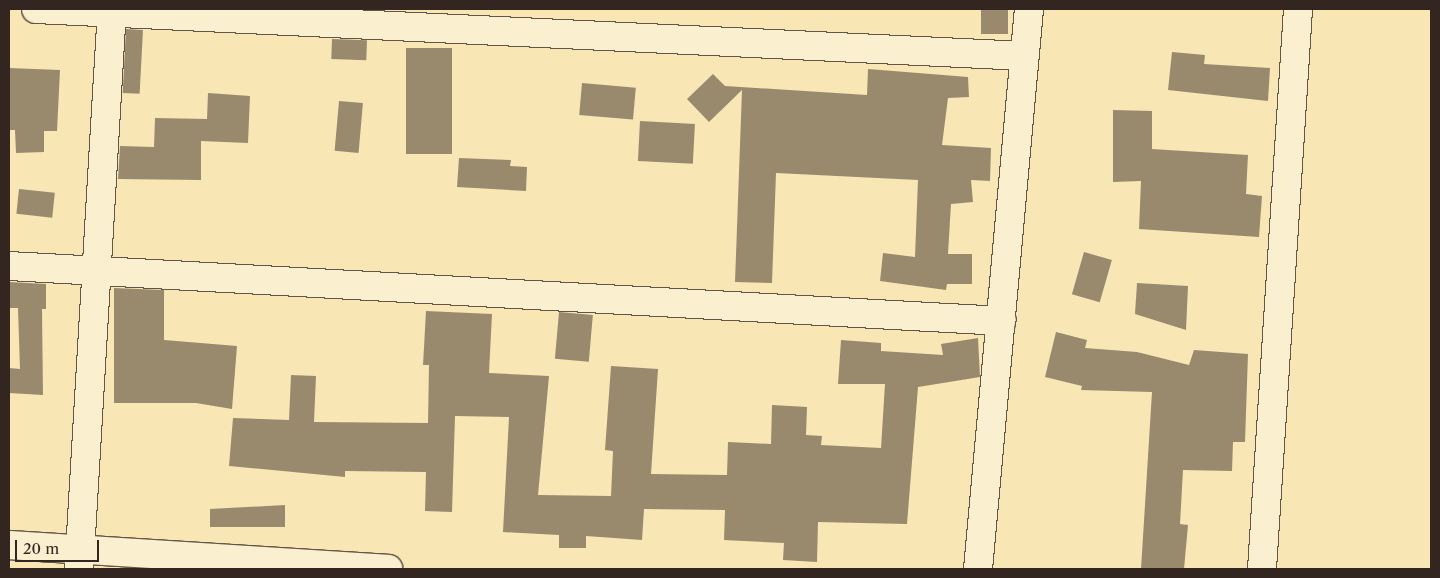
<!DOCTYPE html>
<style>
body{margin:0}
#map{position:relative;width:1440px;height:578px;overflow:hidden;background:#f8e6b5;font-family:"Libre Caslon Text",serif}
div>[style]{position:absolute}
.building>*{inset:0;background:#998a6e;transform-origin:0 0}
.roads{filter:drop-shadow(1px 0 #645646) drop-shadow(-1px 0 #645646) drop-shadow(0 1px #645646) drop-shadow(0 -1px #645646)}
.minor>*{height:28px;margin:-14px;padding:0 14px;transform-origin:14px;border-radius:14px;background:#faefcf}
span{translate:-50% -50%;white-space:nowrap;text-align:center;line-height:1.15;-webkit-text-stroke:5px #faefcf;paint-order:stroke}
.frame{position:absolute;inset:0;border:10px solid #332621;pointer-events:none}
.scale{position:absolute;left:15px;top:540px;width:84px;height:22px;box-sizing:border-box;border:2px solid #332621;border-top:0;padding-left:6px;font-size:15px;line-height:18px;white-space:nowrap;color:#332621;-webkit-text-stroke:4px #faefcf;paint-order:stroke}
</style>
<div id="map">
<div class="building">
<i style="left:981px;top:9px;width:27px;height:25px"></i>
<i style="left:126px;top:29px;width:17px;height:64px;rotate:3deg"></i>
<i style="left:332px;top:39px;width:35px;height:20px;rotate:2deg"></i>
<i style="left:406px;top:48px;width:46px;height:106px"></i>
<i style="clip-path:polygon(1172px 52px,1205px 55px,1204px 64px,1270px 68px,1268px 101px,1168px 90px)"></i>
<i style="clip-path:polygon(9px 68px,60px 70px,57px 131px,44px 131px,44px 152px,16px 153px,15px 130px,9px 130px)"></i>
<i style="clip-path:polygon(868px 69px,968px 77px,969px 97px,948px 98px,942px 145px,991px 148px,990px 181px,971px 180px,973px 202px,951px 204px,948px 254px,972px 254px,972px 284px,947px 284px,946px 290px,880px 281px,883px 253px,915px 257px,918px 180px,776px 173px,772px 283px,735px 282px,742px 90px,709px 122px,687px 99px,713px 74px,725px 86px,867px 95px)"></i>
<i style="left:582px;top:83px;width:54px;height:32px;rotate:5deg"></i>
<i style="clip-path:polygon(208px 93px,250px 96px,248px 143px,201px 141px,201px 180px,118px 179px,120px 146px,154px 147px,155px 118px,207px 119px)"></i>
<i style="left:339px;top:101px;width:24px;height:50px;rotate:5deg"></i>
<i style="clip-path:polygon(1113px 110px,1152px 111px,1152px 149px,1248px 155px,1246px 194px,1262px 196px,1259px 237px,1139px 229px,1141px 181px,1113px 182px)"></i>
<i style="left:640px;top:121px;width:55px;height:40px;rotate:3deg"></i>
<i style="clip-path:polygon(459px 158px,511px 160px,510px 166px,527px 167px,526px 191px,457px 187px)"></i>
<i style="left:19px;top:189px;width:36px;height:25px;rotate:6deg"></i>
<i style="left:1084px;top:252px;width:29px;height:44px;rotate:16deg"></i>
<i style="clip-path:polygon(9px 282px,46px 284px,46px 309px,42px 309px,43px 395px,9px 393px,9px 368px,20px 369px,18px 308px,9px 308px)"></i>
<i style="clip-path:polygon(1137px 283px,1188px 286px,1186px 330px,1135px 314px)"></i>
<i style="clip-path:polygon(114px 288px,164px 290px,164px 340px,237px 346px,232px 409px,196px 403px,114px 403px)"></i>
<i style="clip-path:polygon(426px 311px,492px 314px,489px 373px,549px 376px,538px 495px,611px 496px,613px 451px,605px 450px,611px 366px,658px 369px,651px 474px,727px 475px,728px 442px,771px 444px,772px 405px,807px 407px,806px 435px,822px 436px,821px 445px,881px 448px,885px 384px,838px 384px,841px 340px,881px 343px,881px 351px,943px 355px,941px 344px,978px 338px,980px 377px,918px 387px,907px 524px,818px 522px,817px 562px,783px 560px,784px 543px,724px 540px,725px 510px,644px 509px,642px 540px,586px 536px,586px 548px,559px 548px,559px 535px,503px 532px,509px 417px,455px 416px,452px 512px,425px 511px,426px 472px,345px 471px,345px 477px,229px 466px,233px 418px,289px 420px,291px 375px,316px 376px,314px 422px,428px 423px,429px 365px,423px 365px)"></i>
<i style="left:559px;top:312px;width:34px;height:47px;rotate:5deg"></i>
<i style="clip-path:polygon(1056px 332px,1087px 340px,1085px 348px,1137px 352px,1189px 365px,1194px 350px,1248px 354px,1245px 442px,1233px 442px,1232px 471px,1183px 470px,1180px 524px,1188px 525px,1184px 569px,1141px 569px,1152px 392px,1081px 390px,1082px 386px,1045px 377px)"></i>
<i style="clip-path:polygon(285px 505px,285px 527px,210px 527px,210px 509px)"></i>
</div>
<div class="roads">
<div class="minor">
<i style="left:36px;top:9px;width:989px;rotate:2.72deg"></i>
<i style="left:9px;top:266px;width:994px;rotate:3.17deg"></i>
<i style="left:9px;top:545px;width:380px;rotate:3.6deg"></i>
<i style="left:79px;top:569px;width:561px;rotate:-86.63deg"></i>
<i style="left:978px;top:569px;width:562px;rotate:-84.8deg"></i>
<i style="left:1262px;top:569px;width:561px;rotate:-86.32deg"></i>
</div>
</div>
<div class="frame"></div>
<div class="scale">20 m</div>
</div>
